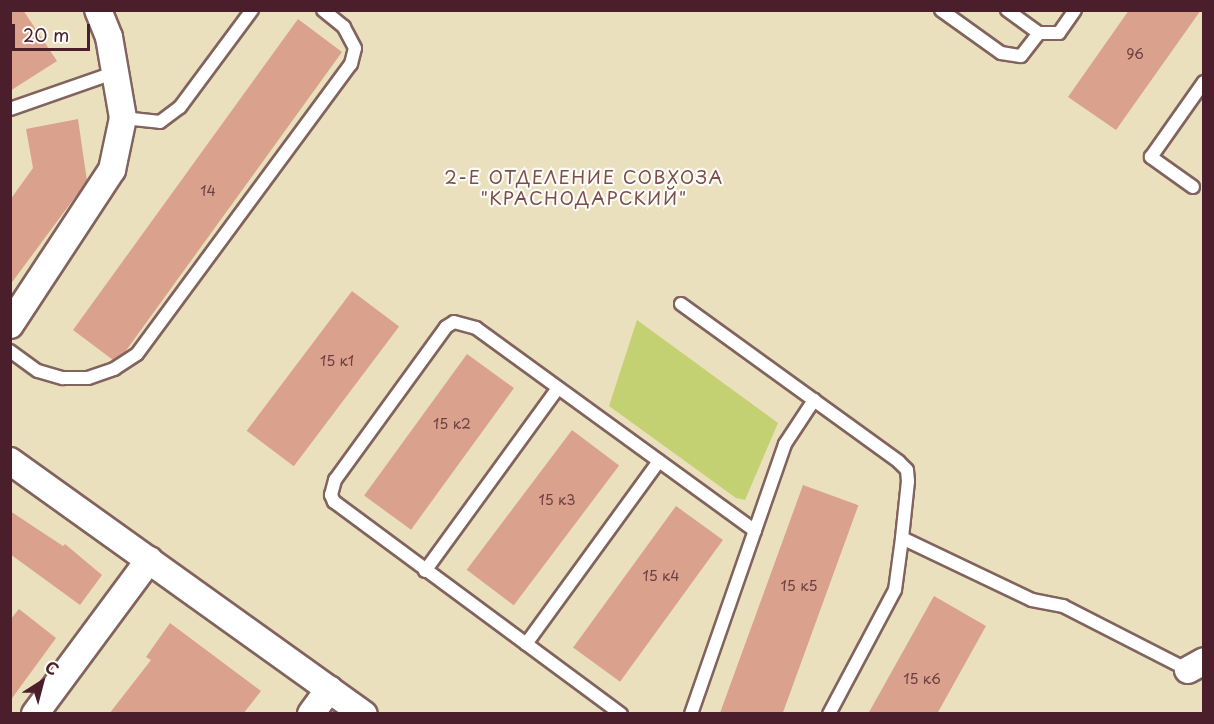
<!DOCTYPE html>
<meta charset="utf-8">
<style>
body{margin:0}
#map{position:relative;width:1214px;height:724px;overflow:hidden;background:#eae0be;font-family:"Playpen Sans",sans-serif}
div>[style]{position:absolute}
.green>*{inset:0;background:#c4d172}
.building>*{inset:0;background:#daa28d;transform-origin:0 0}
.roads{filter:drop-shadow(2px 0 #82635e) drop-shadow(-2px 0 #82635e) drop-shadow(0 2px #82635e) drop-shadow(0 -2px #82635e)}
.service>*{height:12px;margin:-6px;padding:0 6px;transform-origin:6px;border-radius:6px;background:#fff}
.minor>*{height:26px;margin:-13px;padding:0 13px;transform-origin:13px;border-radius:13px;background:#fff}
span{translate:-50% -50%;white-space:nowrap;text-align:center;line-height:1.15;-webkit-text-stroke:4.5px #fdfcf7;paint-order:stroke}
.number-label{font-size:14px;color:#6e4044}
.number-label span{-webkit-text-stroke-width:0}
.neighbourhood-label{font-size:18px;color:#7c4d4d;letter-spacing:1.5px}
.frame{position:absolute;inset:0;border:12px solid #4a1f2b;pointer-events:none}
.north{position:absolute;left:12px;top:652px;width:60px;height:60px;-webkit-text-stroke:4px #fdfcf7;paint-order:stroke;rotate:36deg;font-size:16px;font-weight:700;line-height:24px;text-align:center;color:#4a1f2b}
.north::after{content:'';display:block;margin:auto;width:21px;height:27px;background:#4a1f2b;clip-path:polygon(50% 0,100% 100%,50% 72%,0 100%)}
.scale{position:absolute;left:12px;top:24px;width:78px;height:27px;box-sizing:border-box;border:3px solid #4a1f2b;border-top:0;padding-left:8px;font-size:18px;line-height:21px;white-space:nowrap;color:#4a1f2b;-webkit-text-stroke:4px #fdfcf7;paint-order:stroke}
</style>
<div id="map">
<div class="green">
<i style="clip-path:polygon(637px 320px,778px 423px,745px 500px,736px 498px,609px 406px)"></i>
</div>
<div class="building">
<i style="clip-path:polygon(10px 10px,23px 10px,57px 61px,10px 91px)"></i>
<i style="clip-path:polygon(1129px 10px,1201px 10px,1116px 130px,1068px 97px)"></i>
<i style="clip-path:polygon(298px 19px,342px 52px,125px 352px,113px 360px,73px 330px)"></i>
<i style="clip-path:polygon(78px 119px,87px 181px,10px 285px,10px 200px,33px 168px,26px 129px)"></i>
<i style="left:352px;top:291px;width:59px;height:175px;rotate:37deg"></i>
<i style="left:467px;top:354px;width:58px;height:175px;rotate:36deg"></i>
<i style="left:572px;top:430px;width:59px;height:175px;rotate:37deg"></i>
<i style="left:803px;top:485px;width:59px;height:243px;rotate:20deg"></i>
<i style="left:676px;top:506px;width:58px;height:175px;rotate:36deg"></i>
<i style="clip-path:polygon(10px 511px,63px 546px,65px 544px,102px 575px,80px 605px,10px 554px)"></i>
<i style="clip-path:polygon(934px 596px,986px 626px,937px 714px,868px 714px)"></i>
<i style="clip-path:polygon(19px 609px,56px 638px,10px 701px,10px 620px)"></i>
<i style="clip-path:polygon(170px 623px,261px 691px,243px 714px,109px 714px,151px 660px,146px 657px)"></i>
</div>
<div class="roads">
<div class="service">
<i style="left:941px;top:10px;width:74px;rotate:35.6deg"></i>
<i style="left:1001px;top:53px;width:20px;rotate:9deg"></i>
<i style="left:1021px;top:56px;width:29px;rotate:-52deg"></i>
<i style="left:1007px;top:10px;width:39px;rotate:36deg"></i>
<i style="left:1039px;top:33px;width:20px"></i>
<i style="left:1059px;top:33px;width:28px;rotate:-55deg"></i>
<i style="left:10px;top:109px;width:112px;rotate:-19.2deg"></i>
<i style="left:123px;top:118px;width:37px;rotate:6deg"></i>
<i style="left:160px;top:122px;width:25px;rotate:-37deg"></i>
<i style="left:180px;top:107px;width:121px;rotate:-53.4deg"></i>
<i style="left:1193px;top:187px;width:52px;rotate:-144.5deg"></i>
<i style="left:1151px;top:157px;width:92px;rotate:-54.8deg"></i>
<i style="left:681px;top:304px;width:269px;rotate:35.9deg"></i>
<i style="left:899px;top:462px;width:11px;rotate:45deg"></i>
<i style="left:907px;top:470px;width:11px;rotate:85deg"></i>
<i style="left:908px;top:481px;width:57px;rotate:96deg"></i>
<i style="left:902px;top:538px;width:144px;rotate:25.5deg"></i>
<i style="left:1032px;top:600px;width:32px;rotate:11deg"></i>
<i style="left:1063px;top:606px;width:140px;rotate:27.1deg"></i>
<i style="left:10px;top:351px;width:34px;rotate:36deg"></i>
<i style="left:38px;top:371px;width:26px;rotate:16deg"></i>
<i style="left:63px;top:378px;width:25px"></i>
<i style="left:88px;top:378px;width:28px;rotate:-19deg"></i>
<i style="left:114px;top:369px;width:27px;rotate:-33deg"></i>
<i style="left:137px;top:354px;width:360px;rotate:-53.6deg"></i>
<i style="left:351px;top:64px;width:16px;rotate:-76deg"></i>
<i style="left:355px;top:48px;width:24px;rotate:-118deg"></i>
<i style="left:344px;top:27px;width:27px;rotate:-141deg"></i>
<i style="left:425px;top:571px;width:226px;rotate:-54deg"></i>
<i style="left:526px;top:644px;width:226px;rotate:-54deg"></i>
<i style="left:621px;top:714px;width:357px;rotate:-143.5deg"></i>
<i style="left:334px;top:502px;width:8px;rotate:-113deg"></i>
<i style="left:331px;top:495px;width:16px;rotate:-75deg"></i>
<i style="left:335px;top:480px;width:189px;rotate:-54deg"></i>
<i style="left:446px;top:327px;width:9px;rotate:-32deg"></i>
<i style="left:454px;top:322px;width:23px;rotate:15deg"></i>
<i style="left:476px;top:328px;width:345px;rotate:36deg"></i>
<i style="left:691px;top:714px;width:286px;rotate:-70.8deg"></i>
<i style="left:785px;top:444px;width:53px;rotate:-56.6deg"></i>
<i style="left:829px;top:714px;width:140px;rotate:-62deg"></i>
<i style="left:895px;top:590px;width:52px;rotate:-82.3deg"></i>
</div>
<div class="minor">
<i style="left:10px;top:325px;width:186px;rotate:-56.7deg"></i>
<i style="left:112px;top:170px;width:53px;rotate:-78.1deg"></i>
<i style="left:123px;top:118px;width:82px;rotate:-99.8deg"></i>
<i style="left:109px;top:37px;width:29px;rotate:-112deg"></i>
<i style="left:10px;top:461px;width:435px;rotate:35.6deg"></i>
<i style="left:1188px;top:670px;width:18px;rotate:-29deg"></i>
<i style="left:35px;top:714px;width:192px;rotate:-53.5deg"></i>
<i style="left:311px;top:714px;width:31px;rotate:-54deg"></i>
</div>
</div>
<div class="number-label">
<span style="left:1135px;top:54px">96</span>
<span style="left:208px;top:191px">14</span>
<span style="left:337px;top:361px">15 к1</span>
<span style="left:452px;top:424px">15 к2</span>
<span style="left:557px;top:500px">15 к3</span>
<span style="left:661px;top:576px">15 к4</span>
<span style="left:799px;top:586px">15 к5</span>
<span style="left:922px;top:679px">15 к6</span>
</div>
<div class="neighbourhood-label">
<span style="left:584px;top:188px">2-Е ОТДЕЛЕНИЕ СОВХОЗА<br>"КРАСНОДАРСКИЙ"</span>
</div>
<div class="frame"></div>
<div class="north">С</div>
<div class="scale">20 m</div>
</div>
